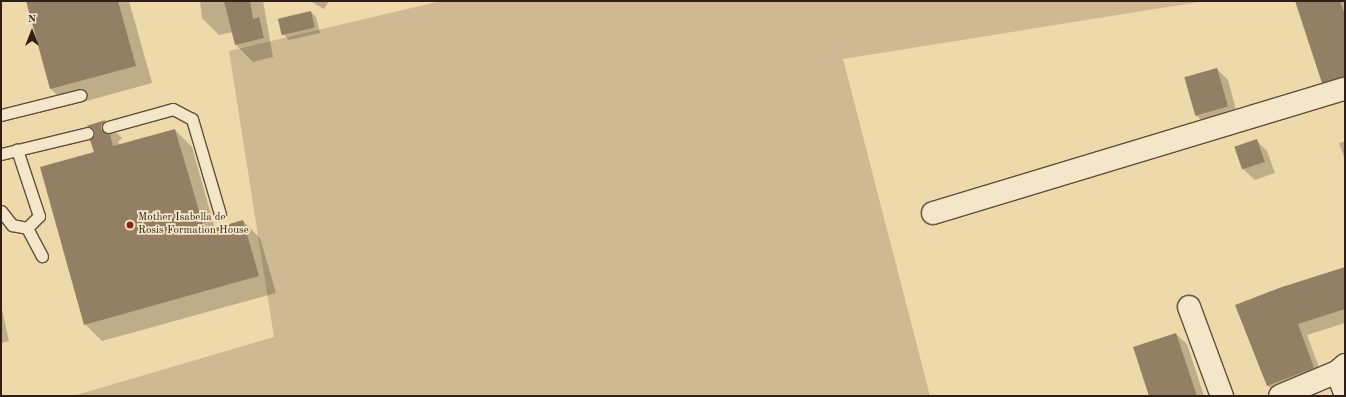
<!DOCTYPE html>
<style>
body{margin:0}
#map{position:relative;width:1346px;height:397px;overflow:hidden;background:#eed9ab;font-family:"Old Standard TT",serif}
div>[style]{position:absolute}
.green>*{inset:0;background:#ceb992}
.shadow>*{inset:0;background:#0003}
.building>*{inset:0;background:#938064;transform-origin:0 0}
.roads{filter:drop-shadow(1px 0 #604e3c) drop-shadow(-1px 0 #604e3c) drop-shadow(0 1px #604e3c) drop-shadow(0 -1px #604e3c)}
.service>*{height:11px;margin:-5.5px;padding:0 5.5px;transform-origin:5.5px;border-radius:5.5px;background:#f4e6c8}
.minor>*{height:22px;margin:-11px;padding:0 11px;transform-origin:11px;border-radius:11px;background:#f4e6c8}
.dots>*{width:11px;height:11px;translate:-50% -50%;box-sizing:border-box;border:2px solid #f4e6c8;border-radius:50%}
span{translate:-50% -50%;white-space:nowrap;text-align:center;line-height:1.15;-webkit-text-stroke:3.5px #f4e6c8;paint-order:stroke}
.poi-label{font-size:11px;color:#311f17}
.left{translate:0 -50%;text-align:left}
.frame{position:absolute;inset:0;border:2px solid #311f17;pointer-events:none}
.north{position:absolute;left:12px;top:12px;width:40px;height:40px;-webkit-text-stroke:3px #f4e6c8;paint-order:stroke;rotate:0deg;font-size:11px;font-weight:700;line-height:16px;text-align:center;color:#311f17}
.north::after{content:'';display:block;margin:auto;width:14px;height:18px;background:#311f17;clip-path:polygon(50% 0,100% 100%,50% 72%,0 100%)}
</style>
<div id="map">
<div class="green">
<i style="clip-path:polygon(441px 1px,1205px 1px,843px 59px,930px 396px,73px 396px,274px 337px,229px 51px)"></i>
</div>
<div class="shadow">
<i style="clip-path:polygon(27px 1px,129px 1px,152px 83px,68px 106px,51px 89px)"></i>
<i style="clip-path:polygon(200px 1px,263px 1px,273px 57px,253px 62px,236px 45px,233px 32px,219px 35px,202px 18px)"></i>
<i style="clip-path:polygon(310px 1px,329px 1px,324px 9px)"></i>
<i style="clip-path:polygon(1296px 1px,1345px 1px,1345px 89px,1333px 93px,1323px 82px)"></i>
<i style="clip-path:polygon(311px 12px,316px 17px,320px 33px,289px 40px,284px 35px)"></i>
<i style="clip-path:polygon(1217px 69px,1228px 80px,1238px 117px,1207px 126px,1196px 115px)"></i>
<i style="clip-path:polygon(105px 122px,122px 138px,118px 142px,120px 145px,175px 130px,192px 147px,215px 229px,243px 221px,260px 238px,276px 293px,102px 341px,85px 324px,96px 134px,88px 126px)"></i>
<i style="clip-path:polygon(1257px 141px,1267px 151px,1275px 173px,1255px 180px,1244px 170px)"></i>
<i style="clip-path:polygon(1345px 141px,1345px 160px,1339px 143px)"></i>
<i style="clip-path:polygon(1345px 268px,1345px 323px,1307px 335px,1323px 378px,1278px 396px,1267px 385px,1236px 306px)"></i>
<i style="clip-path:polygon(1px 305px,9px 341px,1px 343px)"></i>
<i style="clip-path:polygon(1176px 334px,1187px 344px,1204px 396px,1150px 396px)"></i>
</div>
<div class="building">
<i style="clip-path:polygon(26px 1px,118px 1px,136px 66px,50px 89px)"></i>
<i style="clip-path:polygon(224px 1px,250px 1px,253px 19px,259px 17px,264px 38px,235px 45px)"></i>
<i style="clip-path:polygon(1295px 1px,1340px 1px,1345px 15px,1345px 77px,1322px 83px)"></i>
<i style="left:311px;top:11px;width:17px;height:34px;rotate:77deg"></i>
<i style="left:1217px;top:68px;width:40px;height:34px;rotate:74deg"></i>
<i style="clip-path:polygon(106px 120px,101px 125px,101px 129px,106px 134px,110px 134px,113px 146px,175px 129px,205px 231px,243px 220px,259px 276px,84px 325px,40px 167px,94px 152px,90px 140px,95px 135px,95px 131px,93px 128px,86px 126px)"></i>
<i style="left:1257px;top:139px;width:24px;height:24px;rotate:71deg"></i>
<i style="clip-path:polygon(1345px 267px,1345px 309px,1298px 324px,1314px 368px,1267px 386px,1235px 305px,1282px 287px)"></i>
<i style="clip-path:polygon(1176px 333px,1197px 396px,1149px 396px,1133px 347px)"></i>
</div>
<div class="roads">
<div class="service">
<i style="left:1px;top:115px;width:82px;rotate:-14deg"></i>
<i style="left:108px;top:127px;width:67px;rotate:-15.5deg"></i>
<i style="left:173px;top:109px;width:21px;rotate:28deg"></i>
<i style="left:192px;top:119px;width:99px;rotate:73.6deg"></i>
<i style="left:1px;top:154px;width:89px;rotate:-13.6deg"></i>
<i style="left:1px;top:211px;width:18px;rotate:52deg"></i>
<i style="left:12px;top:225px;width:15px;rotate:11deg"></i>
<i style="left:27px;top:228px;width:17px;rotate:-45deg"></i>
<i style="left:39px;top:216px;width:70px;rotate:-108.4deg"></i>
<i style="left:27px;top:228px;width:32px;rotate:62deg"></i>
</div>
<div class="minor">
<i style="left:933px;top:213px;width:430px;rotate:-16.8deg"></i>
<i style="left:1189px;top:307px;width:95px;rotate:69.7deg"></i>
<i style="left:1337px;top:372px;width:22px;rotate:69deg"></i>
<i style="left:1280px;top:396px;width:62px;rotate:-22.8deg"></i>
<i style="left:1337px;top:372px;width:11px;rotate:-41deg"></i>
</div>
</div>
<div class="dots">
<i style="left:130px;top:225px;background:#8f2418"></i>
</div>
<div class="poi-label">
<span class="left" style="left:138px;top:225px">Mother Isabella de<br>Rosis Formation House</span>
</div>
<div class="frame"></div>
<div class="north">N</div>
</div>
